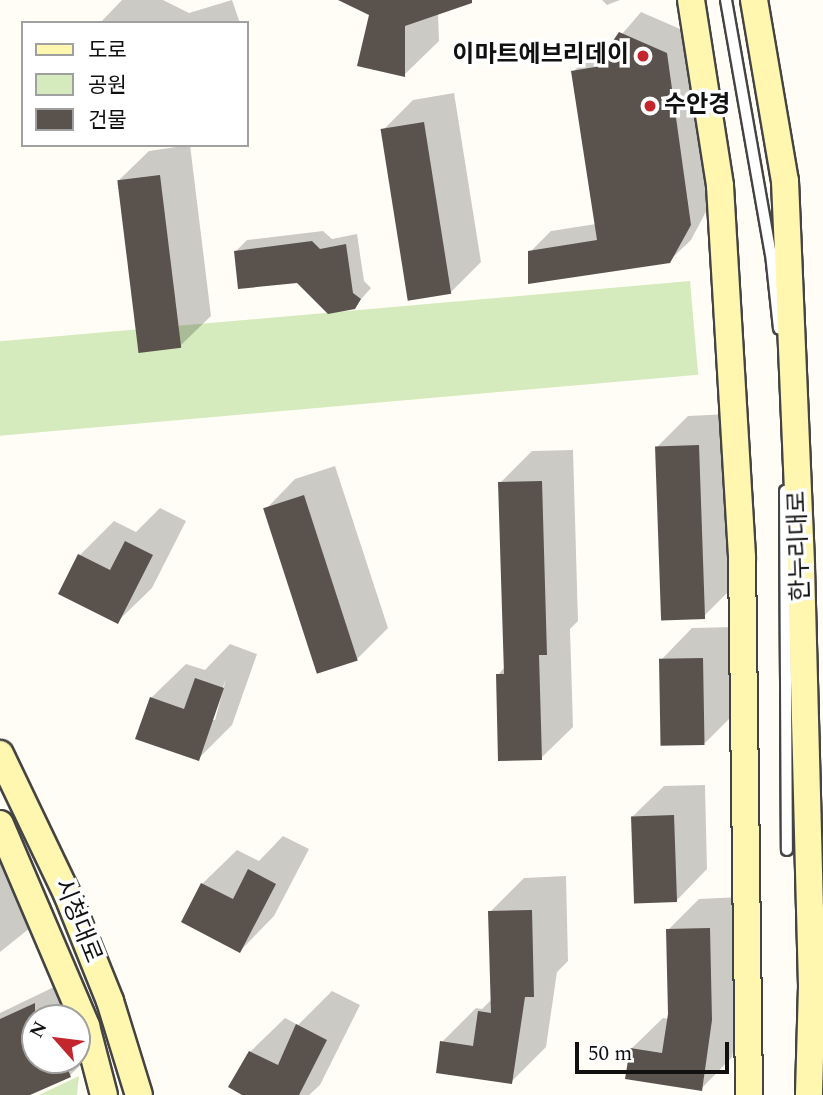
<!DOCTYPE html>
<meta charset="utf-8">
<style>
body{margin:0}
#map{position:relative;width:823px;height:1095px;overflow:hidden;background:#fffdf5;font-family:Spectral,"Noto Sans KR",serif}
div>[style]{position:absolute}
.green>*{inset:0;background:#d5ebbd;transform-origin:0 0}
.shadow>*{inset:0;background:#0003}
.building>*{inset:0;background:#5a524d;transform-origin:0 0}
.roads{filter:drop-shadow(2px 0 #444) drop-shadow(-2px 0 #444) drop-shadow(0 2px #444) drop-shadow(0 -2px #444)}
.lane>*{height:10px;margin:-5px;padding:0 5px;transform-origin:5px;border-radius:5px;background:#fff}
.secondary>*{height:26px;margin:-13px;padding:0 13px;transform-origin:13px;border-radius:13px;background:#fff6b0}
.dots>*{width:19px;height:19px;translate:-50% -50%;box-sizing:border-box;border:4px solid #fff;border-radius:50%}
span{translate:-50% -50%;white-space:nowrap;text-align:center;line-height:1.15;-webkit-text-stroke:7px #fff;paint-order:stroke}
.poi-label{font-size:24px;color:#111;font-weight:700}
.right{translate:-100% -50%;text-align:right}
.left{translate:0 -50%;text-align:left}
.street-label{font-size:24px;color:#111}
.legend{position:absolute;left:21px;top:21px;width:228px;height:126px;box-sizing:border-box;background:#fff;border:2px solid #a0a0a0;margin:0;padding:9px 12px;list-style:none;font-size:21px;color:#111}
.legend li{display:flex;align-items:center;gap:14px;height:35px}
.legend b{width:35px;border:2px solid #a0a0a0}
.north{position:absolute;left:21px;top:1004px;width:70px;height:70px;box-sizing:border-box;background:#fff;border:2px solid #a0a0a0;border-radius:50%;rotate:298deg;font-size:19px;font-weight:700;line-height:28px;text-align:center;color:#111}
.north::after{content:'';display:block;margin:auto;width:24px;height:32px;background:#c4262e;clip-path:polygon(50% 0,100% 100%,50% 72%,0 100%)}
.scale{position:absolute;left:575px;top:1042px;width:154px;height:32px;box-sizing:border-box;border:4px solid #111;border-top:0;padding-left:9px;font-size:21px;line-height:24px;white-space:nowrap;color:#111;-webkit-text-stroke:5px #fff;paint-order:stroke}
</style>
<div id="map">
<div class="green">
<i style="left:690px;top:281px;width:94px;height:701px;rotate:85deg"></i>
<i style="clip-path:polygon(79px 1076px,77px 1095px,39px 1095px)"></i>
</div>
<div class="shadow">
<i style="clip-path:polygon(122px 0,163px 0,189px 13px,232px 0,240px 23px,100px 23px)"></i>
<i style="clip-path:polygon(342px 0,457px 0,438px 13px,439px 41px,404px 75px,371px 14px)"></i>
<i style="clip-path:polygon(602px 0,620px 0,607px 5px)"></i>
<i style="clip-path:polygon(641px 12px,687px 32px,711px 202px,691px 240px,669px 261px,530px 252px,551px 231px,596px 224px,573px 72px,594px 51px,610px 48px)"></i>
<i style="clip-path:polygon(454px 93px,481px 262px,451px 292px,383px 130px,413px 100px)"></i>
<i style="clip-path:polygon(190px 145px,211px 316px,180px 346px,118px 181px,149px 151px)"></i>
<i style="clip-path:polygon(323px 231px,332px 239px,357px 234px,364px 281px,371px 288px,354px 307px,236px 251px,247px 240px)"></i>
<i style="clip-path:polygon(729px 414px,734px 586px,703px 617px,657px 447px,688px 416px)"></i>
<i style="clip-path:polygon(573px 450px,578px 621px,570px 629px,573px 727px,541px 758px,498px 675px,505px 667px,500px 483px,532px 451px)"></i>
<i style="clip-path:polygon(335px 466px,388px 628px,357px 659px,265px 510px,295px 479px)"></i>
<i style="clip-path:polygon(160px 508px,186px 521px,152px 588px,117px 622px,80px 555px,114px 521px,136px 532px)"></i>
<i style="clip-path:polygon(734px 627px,736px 712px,705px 743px,661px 660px,692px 628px)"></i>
<i style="clip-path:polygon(evenodd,230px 644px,257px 654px,232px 725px,198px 759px,151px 698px,186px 664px,205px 670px,230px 644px,226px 679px,215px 720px,211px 720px,226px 679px)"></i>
<i style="clip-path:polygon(705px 785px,707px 869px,676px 901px,632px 817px,664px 786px)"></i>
<i style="clip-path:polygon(283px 836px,309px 849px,274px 916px,240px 951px,202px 884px,237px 850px,259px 861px)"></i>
<i style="clip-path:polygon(0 857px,35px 924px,0 952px)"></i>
<i style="clip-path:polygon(566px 876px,568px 961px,557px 972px,546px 1047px,511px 1082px,442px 1042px,476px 1008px,482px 1009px,492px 999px,490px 912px,524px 878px)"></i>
<i style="clip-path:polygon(740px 897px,743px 987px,732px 1057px,701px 1089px,631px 1049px,663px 1018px,669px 1019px,668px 930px,699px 899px)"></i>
<i style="clip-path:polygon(54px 987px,67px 1018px,35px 1018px,35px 1060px,77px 1060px,77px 1042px,85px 1061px,70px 1075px,26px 1095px,0 1095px,0 1013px)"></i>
<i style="clip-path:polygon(332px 991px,360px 1005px,320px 1085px,309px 1095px,245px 1095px,250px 1052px,285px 1018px,298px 1025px)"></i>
</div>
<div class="building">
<i style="clip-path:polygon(338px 0,472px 0,472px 3px,405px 26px,405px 77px,357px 66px,369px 15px)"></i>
<i style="clip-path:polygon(619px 32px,667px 53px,691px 225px,670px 263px,528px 284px,528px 251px,597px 240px,571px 71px,595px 67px)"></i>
<i style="left:424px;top:122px;width:174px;height:44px;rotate:81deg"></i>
<i style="left:160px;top:175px;width:174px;height:43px;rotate:83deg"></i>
<i style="clip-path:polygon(312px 241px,320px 249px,346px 244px,353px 293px,361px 299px,355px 309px,328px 314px,297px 283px,238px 289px,234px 251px)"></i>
<i style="left:699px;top:445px;width:174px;height:44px;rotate:88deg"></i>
<i style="clip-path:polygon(542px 481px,547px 655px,539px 655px,542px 760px,498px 761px,496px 674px,504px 674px,498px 482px)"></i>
<i style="left:304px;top:495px;width:174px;height:43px;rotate:72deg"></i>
<i style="clip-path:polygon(125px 541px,153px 555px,118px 624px,58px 594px,78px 554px,110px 570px)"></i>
<i style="left:703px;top:658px;width:87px;height:44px;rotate:89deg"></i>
<i style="clip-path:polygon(195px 678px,224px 688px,199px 761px,135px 739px,150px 697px,184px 709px)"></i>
<i style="left:674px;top:815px;width:87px;height:43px;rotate:88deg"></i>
<i style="clip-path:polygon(248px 869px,276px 884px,240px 953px,181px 922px,201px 883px,233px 899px)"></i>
<i style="clip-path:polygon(532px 910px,534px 997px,525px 997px,512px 1084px,436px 1073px,440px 1041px,473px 1046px,478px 1011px,491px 1013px,488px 911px)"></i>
<i style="clip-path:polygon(710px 928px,712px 1020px,702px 1091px,625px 1079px,630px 1048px,662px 1053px,668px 1014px,666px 929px)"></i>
<i style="clip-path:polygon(35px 1003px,35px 1060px,64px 1060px,71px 1077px,30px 1095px,0 1095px,0 1019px)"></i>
<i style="clip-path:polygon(296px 1024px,327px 1040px,299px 1095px,242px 1095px,228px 1087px,249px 1051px,278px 1065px)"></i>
</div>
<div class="roads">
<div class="lane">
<i style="left:726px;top:0;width:258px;rotate:80deg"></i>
<i style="left:771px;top:254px;width:75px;rotate:83.9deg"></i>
<i style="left:785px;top:491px;width:359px;rotate:89.7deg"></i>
</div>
<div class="secondary">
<i style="left:691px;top:0;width:188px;rotate:81.1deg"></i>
<i style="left:720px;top:186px;width:373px;rotate:86.6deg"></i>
<i style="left:742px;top:558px;width:537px;rotate:89.25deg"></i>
<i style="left:754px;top:0;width:184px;rotate:80.3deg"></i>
<i style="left:785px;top:181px;width:385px;rotate:87.6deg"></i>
<i style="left:801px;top:566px;width:420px;rotate:88.5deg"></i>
<i style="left:812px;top:986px;width:109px;rotate:91.6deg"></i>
<i style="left:0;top:754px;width:155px;rotate:64.4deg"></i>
<i style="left:67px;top:894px;width:115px;rotate:68.1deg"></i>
<i style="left:110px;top:1001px;width:98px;rotate:72.9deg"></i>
<i style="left:0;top:824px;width:220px;rotate:66.9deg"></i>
<i style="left:86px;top:1026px;width:71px;rotate:75.4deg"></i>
</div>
</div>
<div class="dots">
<i style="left:643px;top:56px;background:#c4262e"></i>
<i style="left:650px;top:106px;background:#c4262e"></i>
</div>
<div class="poi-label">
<span class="right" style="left:629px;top:56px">이마트에브리데이</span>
<span class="left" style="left:664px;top:106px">수안경</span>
</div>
<div class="street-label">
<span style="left:800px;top:546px;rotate:-92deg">한누리대로</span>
<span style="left:77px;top:921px;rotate:68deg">시청대로</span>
</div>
<ul class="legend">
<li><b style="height:9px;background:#fff6b0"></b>도로</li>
<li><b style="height:19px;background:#d5ebbd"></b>공원</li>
<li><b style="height:19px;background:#5a524d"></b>건물</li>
</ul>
<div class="north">N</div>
<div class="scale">50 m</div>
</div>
